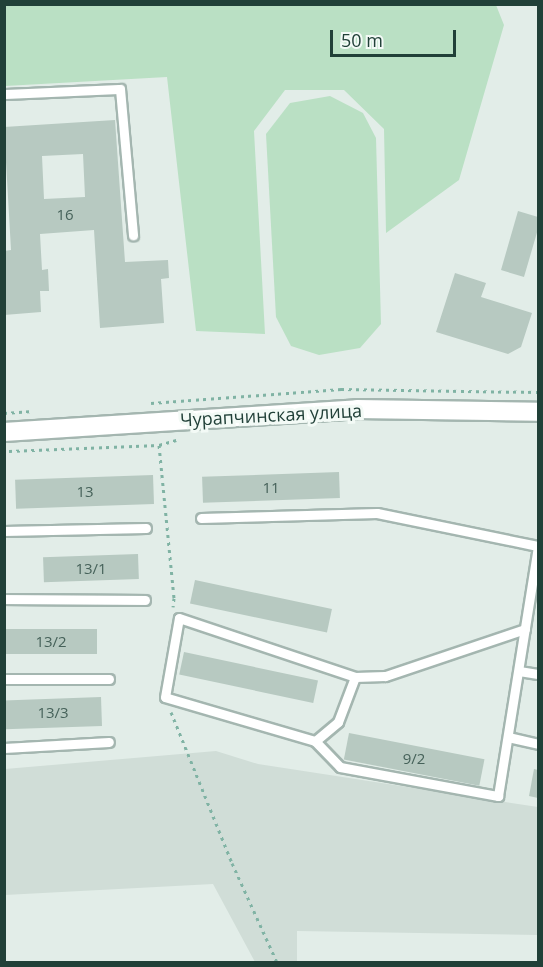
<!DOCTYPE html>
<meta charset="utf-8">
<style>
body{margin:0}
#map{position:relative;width:543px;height:967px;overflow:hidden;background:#e2ede8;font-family:"Open Sans",sans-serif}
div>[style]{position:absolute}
.built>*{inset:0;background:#d0ddd7}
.green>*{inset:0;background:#bae0c4}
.building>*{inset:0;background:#b7c9c1;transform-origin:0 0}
.path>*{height:3px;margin-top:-1.5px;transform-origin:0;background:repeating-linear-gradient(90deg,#80b3a4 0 3px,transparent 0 7.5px)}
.roads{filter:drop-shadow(2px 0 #a4b6b0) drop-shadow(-2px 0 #a4b6b0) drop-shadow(0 2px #a4b6b0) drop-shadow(0 -2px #a4b6b0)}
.lane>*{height:9px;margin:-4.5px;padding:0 4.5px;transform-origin:4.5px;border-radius:4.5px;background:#fff}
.street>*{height:18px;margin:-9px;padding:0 9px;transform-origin:9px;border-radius:9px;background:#fff}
span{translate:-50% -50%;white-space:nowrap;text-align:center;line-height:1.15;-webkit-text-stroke:6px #f3faf6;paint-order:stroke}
.number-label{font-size:15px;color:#46625a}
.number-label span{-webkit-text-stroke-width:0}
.street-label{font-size:18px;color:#214038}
.frame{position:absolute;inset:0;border:6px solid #214038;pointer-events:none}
.scale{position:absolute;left:330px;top:30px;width:126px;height:27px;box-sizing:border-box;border:3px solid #214038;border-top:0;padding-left:8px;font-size:18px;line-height:21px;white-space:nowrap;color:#214038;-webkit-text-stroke:4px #f3faf6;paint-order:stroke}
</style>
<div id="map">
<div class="built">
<i style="clip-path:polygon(216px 751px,258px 764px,538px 807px,538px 935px,297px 931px,297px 962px,255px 962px,213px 884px,5px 895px,5px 769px)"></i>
</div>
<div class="green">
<i style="clip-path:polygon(496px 5px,504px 25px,459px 180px,386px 233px,384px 129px,344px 90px,285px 90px,254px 131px,265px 334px,196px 331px,167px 77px,5px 86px,5px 5px)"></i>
<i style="clip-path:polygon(330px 96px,363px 113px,376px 138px,381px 324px,360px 348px,319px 355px,291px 346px,276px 317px,266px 134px,290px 103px)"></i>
</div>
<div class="building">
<i style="clip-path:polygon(evenodd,115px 120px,125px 262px,168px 260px,169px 278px,161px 279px,164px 323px,100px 328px,94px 230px,40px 234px,42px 270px,48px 269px,49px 291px,40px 291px,41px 312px,4px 315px,4px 251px,11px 250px,4px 127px,115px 120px,83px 154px,85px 197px,44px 199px,42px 156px,83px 154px)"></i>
<i style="clip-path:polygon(518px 211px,538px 217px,538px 229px,524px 277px,501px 270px)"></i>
<i style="clip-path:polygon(455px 273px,486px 283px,481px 297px,532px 313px,521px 347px,508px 354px,436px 332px)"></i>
<i style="left:339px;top:472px;width:26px;height:137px;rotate:88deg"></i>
<i style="left:153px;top:475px;width:29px;height:138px;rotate:88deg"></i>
<i style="left:138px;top:554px;width:25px;height:95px;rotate:88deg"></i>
<i style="left:195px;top:580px;width:140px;height:24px;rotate:12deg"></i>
<i style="left:97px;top:629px;width:25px;height:93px;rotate:90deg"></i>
<i style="left:184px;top:652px;width:137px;height:23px;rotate:12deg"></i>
<i style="left:101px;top:697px;width:29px;height:97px;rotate:88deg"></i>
<i style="left:349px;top:733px;width:138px;height:27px;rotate:11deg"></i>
<i style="clip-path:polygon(534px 769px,538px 770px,538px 798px,529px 796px)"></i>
</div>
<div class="path">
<i style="left:151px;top:403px;width:191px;rotate:-4.2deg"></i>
<i style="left:341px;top:389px;width:197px;rotate:0.9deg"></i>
<i style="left:4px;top:413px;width:29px;rotate:-4deg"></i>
<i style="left:159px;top:445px;width:154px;rotate:84.4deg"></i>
<i style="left:174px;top:598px;width:9px;rotate:96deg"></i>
<i style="left:9px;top:451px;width:150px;rotate:-2.3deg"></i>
<i style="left:159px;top:445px;width:18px;rotate:-16deg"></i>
<i style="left:171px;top:712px;width:163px;rotate:68deg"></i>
<i style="left:232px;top:863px;width:109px;rotate:65.6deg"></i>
</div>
<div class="roads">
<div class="lane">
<i style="left:4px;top:94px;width:116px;rotate:-2.5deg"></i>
<i style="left:120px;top:89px;width:147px;rotate:84.9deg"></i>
<i style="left:201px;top:518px;width:176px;rotate:-1.6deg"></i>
<i style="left:377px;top:513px;width:164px;rotate:11.6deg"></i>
<i style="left:4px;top:531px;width:142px;rotate:-1.2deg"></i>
<i style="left:4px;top:599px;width:141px;rotate:0.4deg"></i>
<i style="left:525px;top:629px;width:148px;rotate:161.4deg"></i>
<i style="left:385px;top:676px;width:30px;rotate:178deg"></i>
<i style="left:355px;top:677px;width:48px;rotate:110.7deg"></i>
<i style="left:338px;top:722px;width:30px;rotate:140deg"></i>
<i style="left:315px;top:741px;width:36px;rotate:46deg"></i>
<i style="left:340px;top:767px;width:161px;rotate:10.4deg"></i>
<i style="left:498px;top:796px;width:252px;rotate:-80.9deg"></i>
<i style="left:519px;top:671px;width:19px;rotate:9deg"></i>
<i style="left:4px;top:679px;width:105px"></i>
<i style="left:508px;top:737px;width:31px;rotate:13deg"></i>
<i style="left:315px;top:741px;width:156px;rotate:-163.7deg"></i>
<i style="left:165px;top:697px;width:80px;rotate:-80deg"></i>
<i style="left:179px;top:618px;width:186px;rotate:18.5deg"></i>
<i style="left:4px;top:748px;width:105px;rotate:-3.3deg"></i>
</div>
<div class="street">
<i style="left:4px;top:432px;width:354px;rotate:-3.7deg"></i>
<i style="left:357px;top:409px;width:181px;rotate:0.9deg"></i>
</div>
</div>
<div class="number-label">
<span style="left:65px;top:215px">16</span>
<span style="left:271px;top:488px">11</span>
<span style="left:85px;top:492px">13</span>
<span style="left:91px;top:569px">13/1</span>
<span style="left:51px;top:642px">13/2</span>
<span style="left:53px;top:713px">13/3</span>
<span style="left:414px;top:759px">9/2</span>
</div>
<div class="street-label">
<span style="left:271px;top:415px;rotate:-3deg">Чурапчинская улица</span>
</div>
<div class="frame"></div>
<div class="scale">50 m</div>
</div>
